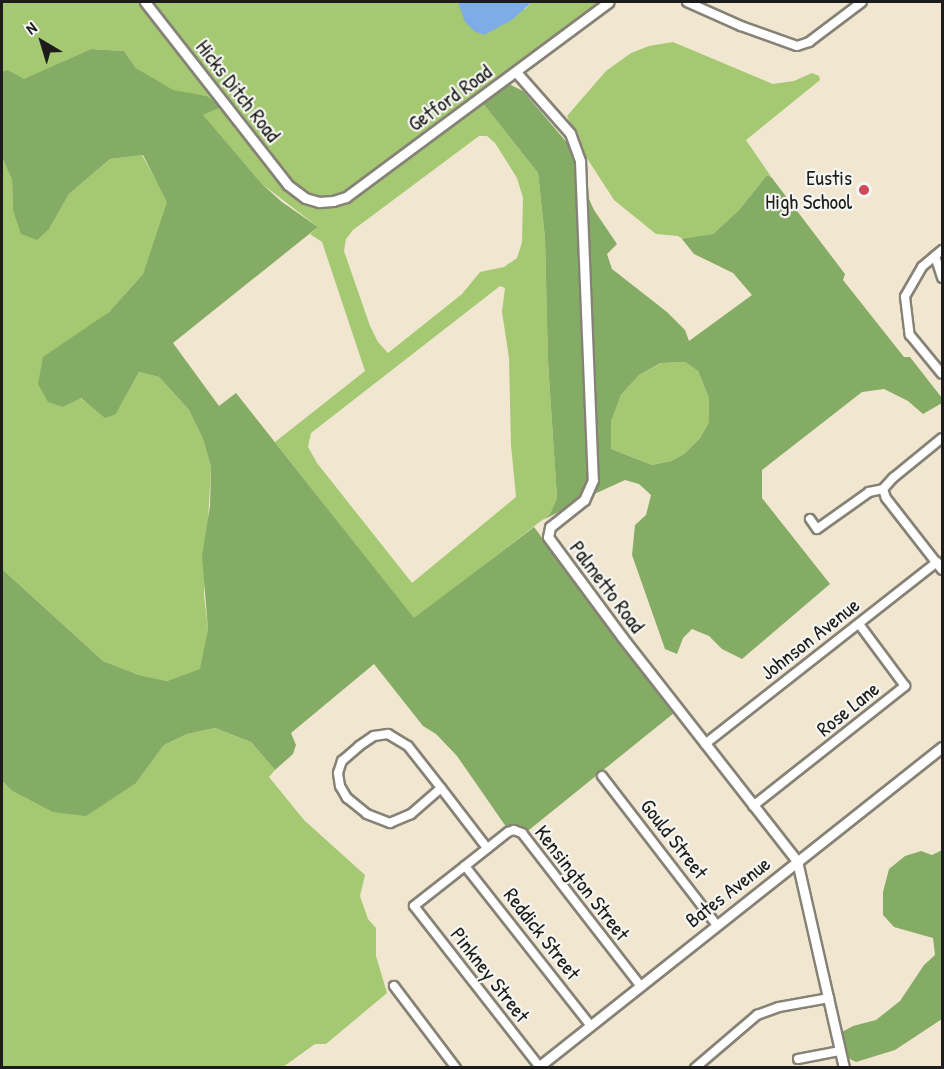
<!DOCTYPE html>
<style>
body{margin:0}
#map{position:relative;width:944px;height:1069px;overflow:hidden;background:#f1e7d1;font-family:"Patrick Hand",sans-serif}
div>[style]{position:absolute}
.green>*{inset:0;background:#a5c872}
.forest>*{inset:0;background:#84ac64}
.water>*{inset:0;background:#7dace7}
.roads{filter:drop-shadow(2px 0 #868276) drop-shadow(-2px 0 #868276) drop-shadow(0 2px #868276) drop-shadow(0 -2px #868276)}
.minor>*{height:8px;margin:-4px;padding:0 4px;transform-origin:4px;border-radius:4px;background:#fff}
.tertiary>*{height:9px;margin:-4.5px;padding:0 4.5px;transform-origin:4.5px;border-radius:4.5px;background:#fff}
.dots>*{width:16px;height:16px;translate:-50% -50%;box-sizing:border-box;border:3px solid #f6f6f2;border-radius:50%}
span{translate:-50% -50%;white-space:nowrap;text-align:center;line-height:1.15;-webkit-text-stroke:4.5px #f6f6f2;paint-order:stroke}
.street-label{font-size:21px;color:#1c1c1c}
.poi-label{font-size:21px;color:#1c1c1c}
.right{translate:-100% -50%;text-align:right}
.frame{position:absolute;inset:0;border:3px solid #1c1c1c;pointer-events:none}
.north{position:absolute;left:12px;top:12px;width:60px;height:60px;-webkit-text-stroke:4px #f6f6f2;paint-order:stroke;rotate:322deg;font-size:16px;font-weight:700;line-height:24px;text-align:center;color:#1c1c1c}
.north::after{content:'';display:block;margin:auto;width:21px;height:27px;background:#1c1c1c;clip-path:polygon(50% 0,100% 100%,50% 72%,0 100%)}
</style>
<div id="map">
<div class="green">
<i style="clip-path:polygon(evenodd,2px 2px,141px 2px,286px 187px,301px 200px,333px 205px,482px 102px,538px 173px,545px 238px,548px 362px,557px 498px,550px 514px,414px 619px,275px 442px,365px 371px,322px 242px,310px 234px,318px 227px,262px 184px,202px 115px,220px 107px,207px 96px,173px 91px,136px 68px,124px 51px,91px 49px,24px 80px,8px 70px,2px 71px,2px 2px,479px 136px,487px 136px,495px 143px,517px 178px,523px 198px,522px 242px,517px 258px,504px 267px,480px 272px,462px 294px,388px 353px,378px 342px,370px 326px,344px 251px,346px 239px,353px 230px,479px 136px,2px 2px,500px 286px,505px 288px,502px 312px,509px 358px,511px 445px,516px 497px,412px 583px,317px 463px,308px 447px,311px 433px,500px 286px)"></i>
<i style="clip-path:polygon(150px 2px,458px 2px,525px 9px,532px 2px,603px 2px,344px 193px,319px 198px,306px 195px,291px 183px)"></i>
<i style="clip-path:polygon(673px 42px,773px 84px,794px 81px,812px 73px,819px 76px,820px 80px,746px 140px,772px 178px,767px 175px,739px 210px,713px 234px,684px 240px,678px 236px,656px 234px,614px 200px,581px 149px,567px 116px,606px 71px,631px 53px,649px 46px)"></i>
<i style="clip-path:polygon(142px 155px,168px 202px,162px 220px,143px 274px,109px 312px,80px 333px,63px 407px,80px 398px,96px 409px,116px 414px,139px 372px,159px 377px,189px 410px,203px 439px,211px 467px,204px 595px,208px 629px,201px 669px,167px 681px,139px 675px,103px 661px,2px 569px,2px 157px,12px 180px,13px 210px,49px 229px,69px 194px,110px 159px)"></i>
<i style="clip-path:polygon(685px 362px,698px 371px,709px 398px,709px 422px,700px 438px,684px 454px,671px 461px,652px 465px,611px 449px,611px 422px,621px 395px,639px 375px,662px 363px)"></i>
<i style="clip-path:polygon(215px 728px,251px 742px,275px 770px,269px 777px,304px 820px,365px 875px,360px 896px,368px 919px,376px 928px,376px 956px,387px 993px,326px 1044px,315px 1044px,283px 1067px,2px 1067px,2px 781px,11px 790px,136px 783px,164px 745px,187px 734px)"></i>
</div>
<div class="forest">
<i style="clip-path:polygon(91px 49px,124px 51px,136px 68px,173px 90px,207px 96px,221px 107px,203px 115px,262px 184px,282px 202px,318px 227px,173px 343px,219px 406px,236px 393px,414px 618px,534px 527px,674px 713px,524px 834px,509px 831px,457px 756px,436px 734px,423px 726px,374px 664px,291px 733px,296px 745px,293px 754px,275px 770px,251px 742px,215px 728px,187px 734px,164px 745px,136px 783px,86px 816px,53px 812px,11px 790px,2px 781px,2px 569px,103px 661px,139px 675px,167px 681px,200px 669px,208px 629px,202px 556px,210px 506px,211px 467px,203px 439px,189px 410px,159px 377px,139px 372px,116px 414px,105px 418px,81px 398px,63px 407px,48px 402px,38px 384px,43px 357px,109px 312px,143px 274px,167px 202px,143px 155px,110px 159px,69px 194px,49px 229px,37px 240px,21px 234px,13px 210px,12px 180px,2px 157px,2px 71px,8px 70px,24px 79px)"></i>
<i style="clip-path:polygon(507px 83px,523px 91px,575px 152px,576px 161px,589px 479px,581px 497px,574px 504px,543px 520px,550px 514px,557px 498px,548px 362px,545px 238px,538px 173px,482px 102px)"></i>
<i style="clip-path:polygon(evenodd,767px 175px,772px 178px,845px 274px,843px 280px,904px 357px,910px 357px,942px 398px,942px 403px,923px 414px,908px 401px,884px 389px,862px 392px,762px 470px,762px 498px,830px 584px,742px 659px,722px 649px,709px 636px,692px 629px,683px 638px,677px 654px,665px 649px,632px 555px,635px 525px,646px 515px,651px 495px,639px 484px,625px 480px,590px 496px,596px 480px,596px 423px,585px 190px,594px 210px,617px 244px,607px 254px,612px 269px,667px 312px,685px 330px,689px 341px,752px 295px,733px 273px,694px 254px,682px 239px,713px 234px,739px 210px,767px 175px,685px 362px,698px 371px,709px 398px,709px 422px,700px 438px,684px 454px,671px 461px,652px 465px,611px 449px,611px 422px,621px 395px,639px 375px,661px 363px,685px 362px)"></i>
<i style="clip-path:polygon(942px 850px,942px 1019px,895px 1050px,856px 1062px,848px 1058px,840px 1033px,853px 1026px,876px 1020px,900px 1001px,924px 965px,935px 955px,933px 938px,894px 927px,883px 915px,883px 892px,889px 869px,905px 856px,921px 851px,932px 855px)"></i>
</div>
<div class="water">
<i style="clip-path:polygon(458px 2px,532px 2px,512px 20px,484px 35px,474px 31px,465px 22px)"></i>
</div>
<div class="roads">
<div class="minor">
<i style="left:687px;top:2px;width:59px;rotate:24deg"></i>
<i style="left:741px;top:26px;width:59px;rotate:19.7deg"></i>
<i style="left:797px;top:46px;width:13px;rotate:-18deg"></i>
<i style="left:809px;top:42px;width:66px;rotate:-37deg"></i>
<i style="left:942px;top:250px;width:26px;rotate:140deg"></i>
<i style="left:922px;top:267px;width:34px;rotate:120deg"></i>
<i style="left:905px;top:297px;width:38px;rotate:83deg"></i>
<i style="left:910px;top:335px;width:50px;rotate:50.6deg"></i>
<i style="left:935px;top:256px;width:23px;rotate:72deg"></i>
<i style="left:883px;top:489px;width:9px;rotate:72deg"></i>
<i style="left:886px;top:498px;width:91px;rotate:52.1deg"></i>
<i style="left:810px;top:519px;width:12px;rotate:55deg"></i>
<i style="left:817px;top:529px;width:64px;rotate:-35.4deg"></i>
<i style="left:869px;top:492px;width:14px;rotate:-12deg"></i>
<i style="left:883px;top:489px;width:15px;rotate:-48deg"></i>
<i style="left:893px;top:478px;width:63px;rotate:-39.2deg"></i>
<i style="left:388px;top:734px;width:23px;rotate:31deg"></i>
<i style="left:408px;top:746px;width:53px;rotate:51.8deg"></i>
<i style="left:441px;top:788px;width:40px;rotate:139deg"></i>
<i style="left:411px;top:814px;width:23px;rotate:157deg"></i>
<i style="left:390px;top:823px;width:25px;rotate:-159deg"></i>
<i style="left:367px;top:814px;width:26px;rotate:-141deg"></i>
<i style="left:347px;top:798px;width:14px;rotate:-120deg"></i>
<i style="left:340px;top:786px;width:13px;rotate:-99deg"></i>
<i style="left:338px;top:773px;width:13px;rotate:-72deg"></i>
<i style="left:342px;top:761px;width:23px;rotate:-41deg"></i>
<i style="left:359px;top:746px;width:18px;rotate:-34deg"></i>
<i style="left:374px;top:736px;width:14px;rotate:-8deg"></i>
<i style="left:705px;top:744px;width:295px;rotate:-38.1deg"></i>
<i style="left:602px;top:776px;width:187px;rotate:52.4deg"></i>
<i style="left:441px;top:788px;width:76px;rotate:52.5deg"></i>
<i style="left:753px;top:806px;width:194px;rotate:-38.3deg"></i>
<i style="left:905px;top:686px;width:77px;rotate:-126.6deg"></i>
<i style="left:465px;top:866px;width:202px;rotate:51.8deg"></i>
<i style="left:394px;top:986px;width:103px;rotate:52.9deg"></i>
<i style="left:798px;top:1059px;width:43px;rotate:-10.8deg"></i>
<i style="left:539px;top:1066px;width:203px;rotate:-128deg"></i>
<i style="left:414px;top:906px;width:65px;rotate:-38.1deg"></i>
<i style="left:465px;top:866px;width:55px;rotate:-38.3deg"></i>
<i style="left:508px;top:832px;width:6px;rotate:-18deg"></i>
<i style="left:514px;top:830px;width:9px;rotate:21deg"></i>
<i style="left:522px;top:833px;width:192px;rotate:52.2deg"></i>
<i style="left:695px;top:1068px;width:82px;rotate:-40.5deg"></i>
<i style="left:757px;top:1015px;width:23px;rotate:-20deg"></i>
<i style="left:779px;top:1007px;width:51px;rotate:-10.2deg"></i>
</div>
<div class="tertiary">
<i style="left:145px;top:2px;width:232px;rotate:52deg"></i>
<i style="left:288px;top:185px;width:21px;rotate:37deg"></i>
<i style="left:305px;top:198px;width:15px;rotate:16deg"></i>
<i style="left:319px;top:202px;width:14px;rotate:-4deg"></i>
<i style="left:333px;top:201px;width:14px;rotate:-17deg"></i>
<i style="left:346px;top:197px;width:327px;rotate:-36.6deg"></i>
<i style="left:516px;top:72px;width:81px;rotate:48.5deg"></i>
<i style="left:570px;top:133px;width:30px;rotate:70deg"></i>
<i style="left:580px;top:161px;width:319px;rotate:87.7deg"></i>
<i style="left:593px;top:480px;width:22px;rotate:114deg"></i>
<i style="left:584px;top:500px;width:43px;rotate:141.5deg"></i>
<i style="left:550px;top:527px;width:10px;rotate:101deg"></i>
<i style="left:548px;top:537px;width:124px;rotate:53.5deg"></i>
<i style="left:622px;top:637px;width:284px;rotate:52deg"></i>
<i style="left:797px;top:861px;width:212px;rotate:77.2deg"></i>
<i style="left:537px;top:1068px;width:517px;rotate:-38.4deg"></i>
</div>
</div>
<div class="dots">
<i style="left:864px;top:190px;background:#d1495b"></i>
</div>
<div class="street-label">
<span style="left:238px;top:91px;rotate:52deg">Hicks Ditch Road</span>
<span style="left:450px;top:98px;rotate:-36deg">Getford Road</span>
<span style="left:607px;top:587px;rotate:53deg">Palmetto Road</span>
<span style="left:810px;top:639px;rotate:-38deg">Johnson Avenue</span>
<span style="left:848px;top:709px;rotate:-39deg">Rose Lane</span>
<span style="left:674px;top:839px;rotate:52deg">Gould Street</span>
<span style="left:582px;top:883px;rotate:52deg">Kensington Street</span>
<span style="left:728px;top:892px;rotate:-38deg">Bates Avenue</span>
<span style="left:542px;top:934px;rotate:52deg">Reddick Street</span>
<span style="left:490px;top:975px;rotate:52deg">Pinkney Street</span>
</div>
<div class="poi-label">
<span class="right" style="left:852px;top:190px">Eustis<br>High School</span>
</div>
<div class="frame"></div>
<div class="north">N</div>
</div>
